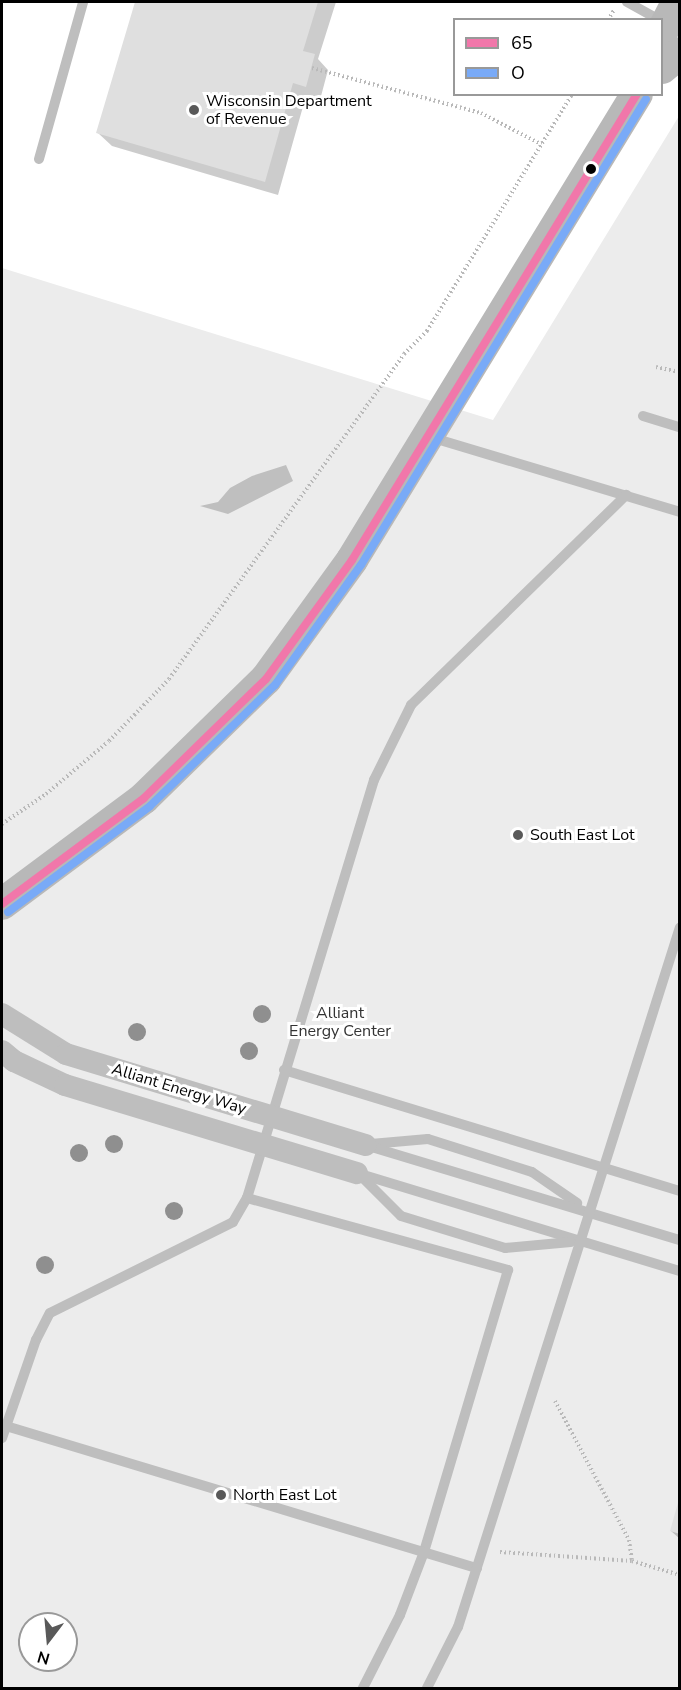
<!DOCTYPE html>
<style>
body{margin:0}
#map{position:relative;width:681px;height:1690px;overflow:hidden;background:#fff;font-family:"Nunito Sans",sans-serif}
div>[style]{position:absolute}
.green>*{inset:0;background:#ececec}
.water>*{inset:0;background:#bfbfbf}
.shadow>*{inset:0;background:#0003}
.building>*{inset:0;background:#dfdfdf}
.path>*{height:4px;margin-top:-2px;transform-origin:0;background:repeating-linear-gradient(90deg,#b9b9b9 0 1.5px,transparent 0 4.5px)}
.lane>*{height:10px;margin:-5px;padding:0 5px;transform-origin:5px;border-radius:5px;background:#bebebe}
.street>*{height:22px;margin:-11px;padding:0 11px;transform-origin:11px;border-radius:11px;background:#bebebe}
.secondary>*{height:32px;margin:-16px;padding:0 16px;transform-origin:16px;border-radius:16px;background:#b8b8b8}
.bus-1>*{height:8px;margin:-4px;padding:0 4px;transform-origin:4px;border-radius:4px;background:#f177aa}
.bus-2>*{height:8px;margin:-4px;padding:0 4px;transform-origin:4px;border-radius:4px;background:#79aaf7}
.trees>*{width:18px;height:18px;margin:-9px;border-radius:50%;background:#8f8f8f}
.dots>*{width:16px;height:16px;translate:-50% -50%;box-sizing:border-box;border:3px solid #fff;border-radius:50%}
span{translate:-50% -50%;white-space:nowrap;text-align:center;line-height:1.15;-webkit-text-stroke:6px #fff;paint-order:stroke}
.poi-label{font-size:16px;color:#000}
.left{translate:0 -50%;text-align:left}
.park-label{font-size:16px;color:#333}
.street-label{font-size:16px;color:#000}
.frame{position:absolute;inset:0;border:3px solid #000;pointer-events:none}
.legend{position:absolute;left:453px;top:18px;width:210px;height:78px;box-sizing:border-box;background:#fff;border:2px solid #999;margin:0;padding:8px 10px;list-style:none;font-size:18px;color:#000}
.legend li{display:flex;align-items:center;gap:12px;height:30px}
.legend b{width:30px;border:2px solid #999}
.north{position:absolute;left:18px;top:1612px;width:60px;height:60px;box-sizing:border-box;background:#fff;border:2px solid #999;border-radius:50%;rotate:196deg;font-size:16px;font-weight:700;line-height:24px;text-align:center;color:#000}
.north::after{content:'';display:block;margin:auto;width:21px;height:27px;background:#595959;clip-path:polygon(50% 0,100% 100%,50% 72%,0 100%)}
</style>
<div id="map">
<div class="green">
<i style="clip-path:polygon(evenodd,679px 116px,679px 1688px,2px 1688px,2px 268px,493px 420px,679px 116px,30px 1624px,66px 1624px,66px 1660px,30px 1660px,30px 1624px)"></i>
</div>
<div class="water">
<i style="clip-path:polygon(286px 465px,293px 481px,228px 514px,200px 506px,218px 502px,230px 488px,252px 476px)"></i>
</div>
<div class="shadow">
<i style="clip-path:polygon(137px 2px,336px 2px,318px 59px,328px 70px,320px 100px,306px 96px,278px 195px,112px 146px,98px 133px)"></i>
<i style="clip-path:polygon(680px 1503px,680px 1539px,671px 1531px)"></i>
</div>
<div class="building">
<i style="clip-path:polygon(135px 2px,318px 2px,303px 51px,315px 54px,306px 87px,293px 83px,265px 182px,96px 133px)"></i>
<i style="clip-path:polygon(679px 1499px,680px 1500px,680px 1534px,670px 1531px)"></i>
</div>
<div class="path">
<i style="left:608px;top:20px;width:12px;rotate:-59deg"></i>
<i style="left:312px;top:68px;width:175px;rotate:14.9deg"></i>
<i style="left:481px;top:113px;width:68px;rotate:27.3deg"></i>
<i style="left:656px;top:367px;width:25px;rotate:12deg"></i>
<i style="left:2px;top:824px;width:53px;rotate:-34.3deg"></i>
<i style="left:46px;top:794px;width:82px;rotate:-40.1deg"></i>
<i style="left:109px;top:741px;width:86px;rotate:-45.9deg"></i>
<i style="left:169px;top:679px;width:401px;rotate:-54.1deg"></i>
<i style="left:404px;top:354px;width:33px;rotate:-45deg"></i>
<i style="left:427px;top:331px;width:278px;rotate:-58.5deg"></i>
<i style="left:555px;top:1401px;width:157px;rotate:62deg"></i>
<i style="left:629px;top:1540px;width:21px;rotate:82deg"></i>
<i style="left:500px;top:1552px;width:132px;rotate:3.9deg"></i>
<i style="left:632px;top:1561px;width:50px;rotate:16.3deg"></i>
</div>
<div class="lane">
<i style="left:627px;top:2px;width:38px;rotate:29deg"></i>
<i style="left:39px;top:159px;width:163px;rotate:-74.3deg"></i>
<i style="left:643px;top:416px;width:39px;rotate:17deg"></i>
<i style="left:430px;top:437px;width:261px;rotate:16.7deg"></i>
<i style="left:284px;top:1070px;width:414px;rotate:17deg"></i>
<i style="left:371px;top:1144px;width:57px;rotate:-5deg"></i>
<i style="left:428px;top:1139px;width:109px;rotate:17.6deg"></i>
<i style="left:532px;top:1172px;width:55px;rotate:34.6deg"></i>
<i style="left:365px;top:1145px;width:329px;rotate:16.8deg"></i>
<i style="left:357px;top:1173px;width:338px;rotate:16.9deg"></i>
<i style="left:360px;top:1175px;width:58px;rotate:45deg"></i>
<i style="left:401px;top:1216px;width:109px;rotate:17.1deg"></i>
<i style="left:505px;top:1248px;width:66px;rotate:-5.2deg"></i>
<i style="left:247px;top:1198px;width:271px;rotate:15.4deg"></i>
<i style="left:508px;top:1270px;width:294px;rotate:106.6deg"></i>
<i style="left:424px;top:1552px;width:67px;rotate:110.9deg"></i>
<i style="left:400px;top:1615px;width:82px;rotate:116.9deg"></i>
<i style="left:6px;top:1426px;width:492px;rotate:16.8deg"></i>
<i style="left:2px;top:1438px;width:104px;rotate:-70.9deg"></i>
<i style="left:36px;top:1340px;width:30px;rotate:-63deg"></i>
<i style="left:50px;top:1313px;width:204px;rotate:-26.4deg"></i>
<i style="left:233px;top:1222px;width:28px;rotate:-60deg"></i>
<i style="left:247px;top:1198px;width:437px;rotate:-73.1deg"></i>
<i style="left:374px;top:780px;width:84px;rotate:-63.7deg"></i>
<i style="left:411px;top:705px;width:301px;rotate:-44.3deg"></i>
<i style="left:427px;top:1688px;width:68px;rotate:-63.1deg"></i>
<i style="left:458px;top:1627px;width:734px;rotate:-72.4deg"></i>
</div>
<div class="street">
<i style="left:2px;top:1014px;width:75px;rotate:32deg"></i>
<i style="left:66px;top:1054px;width:313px;rotate:16.9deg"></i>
<i style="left:2px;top:1051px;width:16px;rotate:40deg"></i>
<i style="left:14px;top:1061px;width:56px;rotate:25.2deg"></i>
<i style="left:65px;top:1085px;width:305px;rotate:16.8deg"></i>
</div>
<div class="secondary">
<i style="left:662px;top:32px;width:34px;rotate:-63deg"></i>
<i style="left:662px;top:68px;width:23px;rotate:-40deg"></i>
<i style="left:2px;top:904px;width:177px;rotate:-36.7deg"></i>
<i style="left:144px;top:798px;width:170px;rotate:-44.3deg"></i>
<i style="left:266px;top:679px;width:147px;rotate:-54.1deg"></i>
<i style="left:352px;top:560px;width:546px;rotate:-58.55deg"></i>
</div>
<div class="bus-1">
<i style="left:2px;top:904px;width:177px;rotate:-36.7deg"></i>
<i style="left:144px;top:798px;width:170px;rotate:-44.3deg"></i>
<i style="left:266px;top:679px;width:147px;rotate:-54.1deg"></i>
<i style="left:352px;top:560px;width:546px;rotate:-58.55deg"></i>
</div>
<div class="bus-2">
<i style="left:8px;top:912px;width:177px;rotate:-36.7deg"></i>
<i style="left:150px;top:806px;width:174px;rotate:-44.1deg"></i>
<i style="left:275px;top:685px;width:148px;rotate:-54.4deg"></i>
<i style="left:361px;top:565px;width:546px;rotate:-58.55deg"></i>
</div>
<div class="trees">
<i style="left:262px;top:1014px"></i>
<i style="left:137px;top:1032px"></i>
<i style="left:249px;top:1051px"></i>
<i style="left:114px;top:1144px"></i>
<i style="left:79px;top:1153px"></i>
<i style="left:174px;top:1211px"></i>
<i style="left:45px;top:1265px"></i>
</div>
<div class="dots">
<i style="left:194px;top:110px;background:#595959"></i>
<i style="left:591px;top:169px;background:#000"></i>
<i style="left:518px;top:835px;background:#595959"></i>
<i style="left:221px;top:1495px;background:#595959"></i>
</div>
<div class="poi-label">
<span class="left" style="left:206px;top:110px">Wisconsin Department<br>of Revenue</span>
<span class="left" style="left:530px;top:835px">South East Lot</span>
<span class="left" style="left:233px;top:1495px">North East Lot</span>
</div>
<div class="park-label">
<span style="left:340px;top:1022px">Alliant<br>Energy Center</span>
</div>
<div class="street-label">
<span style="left:179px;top:1089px;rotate:17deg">Alliant Energy Way</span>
</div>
<div class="frame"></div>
<ul class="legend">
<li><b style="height:8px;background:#f177aa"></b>65</li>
<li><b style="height:8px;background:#79aaf7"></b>O</li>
</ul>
<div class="north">N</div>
</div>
